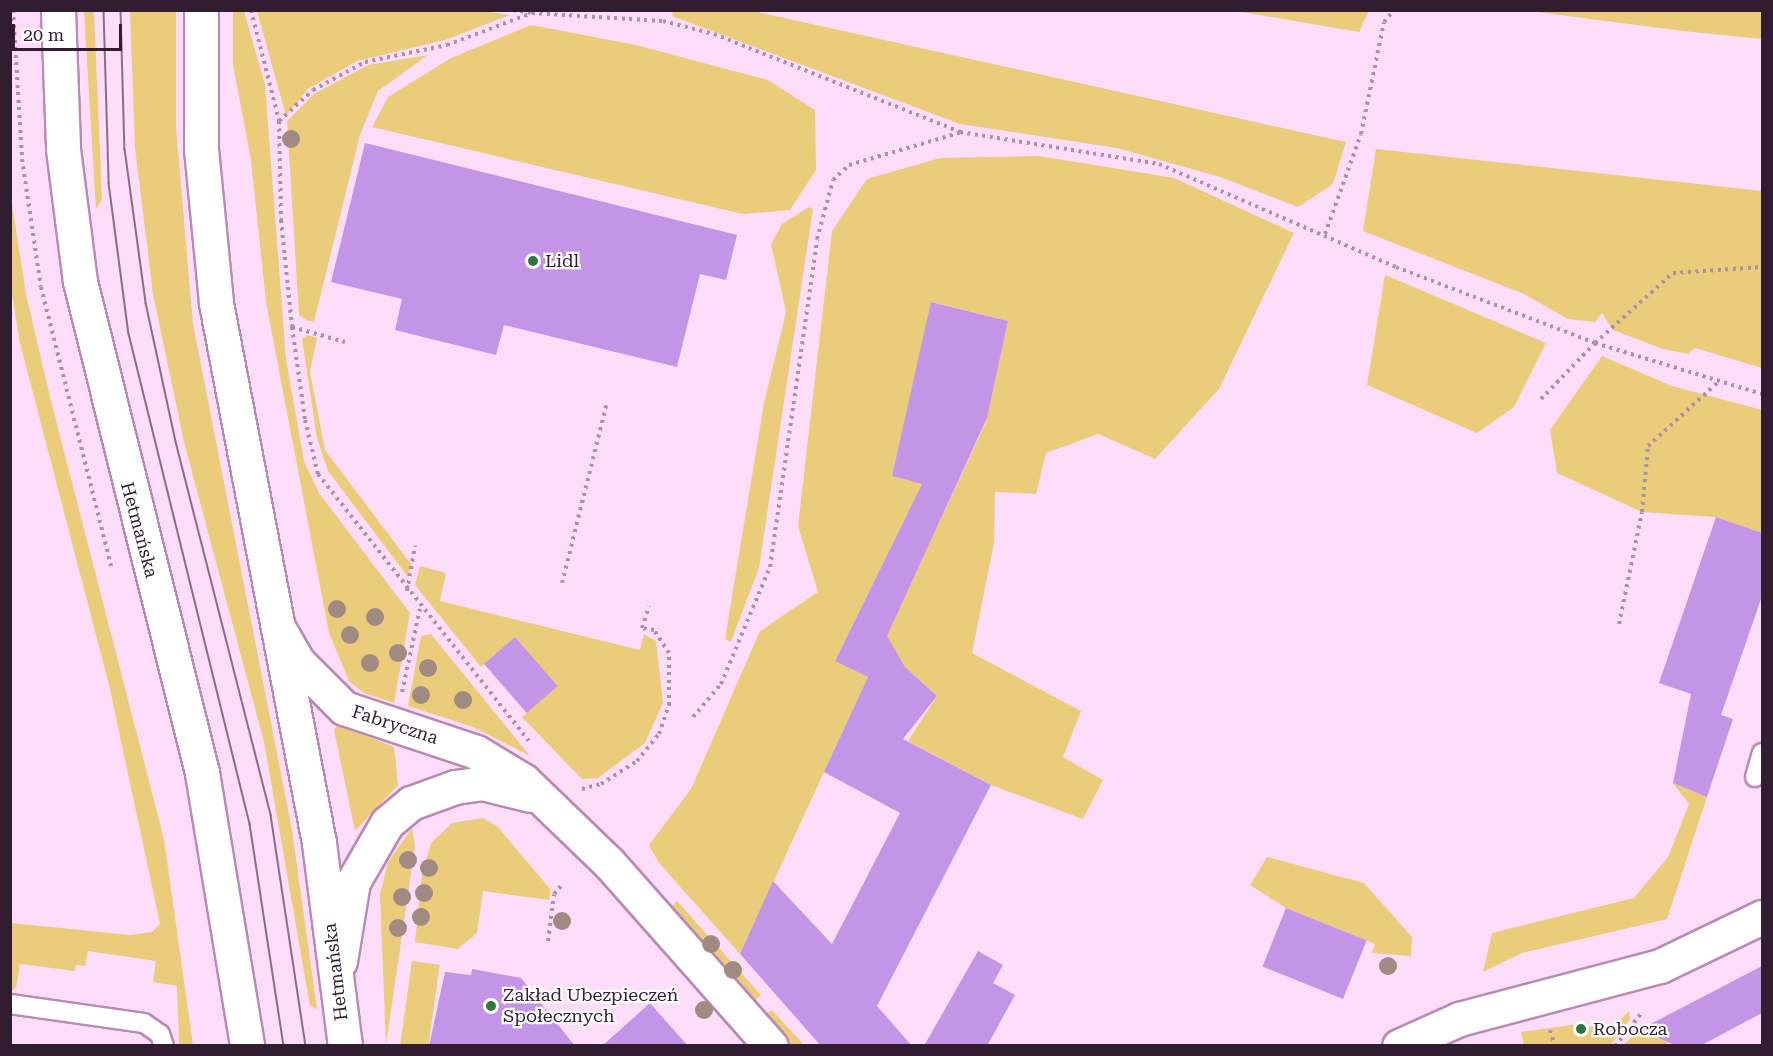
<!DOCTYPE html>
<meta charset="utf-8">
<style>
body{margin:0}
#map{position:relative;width:1773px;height:1056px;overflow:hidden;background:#fdddf9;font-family:"Roboto Serif",serif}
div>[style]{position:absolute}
.green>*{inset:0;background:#eacc7b;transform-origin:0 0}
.building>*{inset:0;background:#c495e6;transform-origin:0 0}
.path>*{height:4px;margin-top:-2px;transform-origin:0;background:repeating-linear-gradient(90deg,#ac91a9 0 3px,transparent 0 7.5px)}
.roads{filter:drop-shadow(2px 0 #bb89b5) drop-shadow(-2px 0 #bb89b5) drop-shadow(0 2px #bb89b5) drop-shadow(0 -2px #bb89b5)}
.lane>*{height:18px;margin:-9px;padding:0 9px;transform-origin:9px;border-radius:9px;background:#fff}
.street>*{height:33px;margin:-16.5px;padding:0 16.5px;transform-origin:16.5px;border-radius:16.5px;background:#fff}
.secondary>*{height:33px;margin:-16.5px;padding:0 16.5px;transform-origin:16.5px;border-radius:16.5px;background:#fff}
.tram>*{height:1.5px;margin:-0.75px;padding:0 0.75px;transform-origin:0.75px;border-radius:0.75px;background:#886e85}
.trees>*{width:18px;height:18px;margin:-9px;border-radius:50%;background:#a18a81}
.dots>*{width:16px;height:16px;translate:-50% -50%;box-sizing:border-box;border:3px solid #fff;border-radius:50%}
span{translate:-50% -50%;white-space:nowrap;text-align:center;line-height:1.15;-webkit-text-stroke:4.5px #fff;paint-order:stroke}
.poi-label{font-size:18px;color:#311d2f}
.left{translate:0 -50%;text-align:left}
.street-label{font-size:18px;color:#311d2f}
.frame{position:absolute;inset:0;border:12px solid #311d2f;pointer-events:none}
.scale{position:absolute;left:12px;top:24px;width:110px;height:27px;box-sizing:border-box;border:3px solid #311d2f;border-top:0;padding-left:8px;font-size:18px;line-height:21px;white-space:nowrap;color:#311d2f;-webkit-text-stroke:4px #fff;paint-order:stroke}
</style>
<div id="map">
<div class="green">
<i style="clip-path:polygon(477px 10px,510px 15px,445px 40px,357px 61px,308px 89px,286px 116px,257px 11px)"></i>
<i style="clip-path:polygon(84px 11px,94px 11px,102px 200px,96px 209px)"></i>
<i style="clip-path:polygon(130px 11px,176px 11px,176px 127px,193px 324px,292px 830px,317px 1009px,310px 1006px,264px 742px,184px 442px,153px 294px,135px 148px)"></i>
<i style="clip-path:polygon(233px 11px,244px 11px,265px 85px,286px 359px,304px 461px,319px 493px,410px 613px,394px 703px,364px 693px,349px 681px,329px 633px,266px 302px,251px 160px,233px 65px)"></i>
<i style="clip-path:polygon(673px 11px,753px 11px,1346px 142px,1333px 184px,1298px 207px,1220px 177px,1117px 148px,960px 124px,672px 16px)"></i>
<i style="clip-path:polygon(1236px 11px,1369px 10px,1369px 11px,1359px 32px)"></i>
<i style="clip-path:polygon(1530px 11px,1762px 11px,1762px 39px,1683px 31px)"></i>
<i style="clip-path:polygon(531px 25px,636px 45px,768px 80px,815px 110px,816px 170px,790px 210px,743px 214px,372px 127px,388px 97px,451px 58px)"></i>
<i style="clip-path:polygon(428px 55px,378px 91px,360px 135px,314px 322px,306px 320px,299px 315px,287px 121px,314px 94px,368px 65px)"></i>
<i style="clip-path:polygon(1376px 149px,1762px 191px,1762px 368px,1695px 348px,1688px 354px,1663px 349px,1613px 330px,1602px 313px,1595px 322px,1568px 319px,1524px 294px,1363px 231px)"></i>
<i style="clip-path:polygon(1039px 156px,1174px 178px,1294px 233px,1219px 389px,1155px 459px,1098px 434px,1046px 453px,1036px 494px,995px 492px,994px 543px,972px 653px,1081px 711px,1063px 757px,1103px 780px,1083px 819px,991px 785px,908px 741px,937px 696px,905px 667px,886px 637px,986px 422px,1008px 321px,932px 302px,892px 476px,922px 484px,835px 661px,868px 677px,740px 954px,659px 863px,649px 845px,691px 789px,760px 631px,818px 592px,798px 526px,832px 231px,867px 179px,940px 158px)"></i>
<i style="clip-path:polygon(10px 191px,26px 294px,50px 397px,164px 839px,193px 1045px,179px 1045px,177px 986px,153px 982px,156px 961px,88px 951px,85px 966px,76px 965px,75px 971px,20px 964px,16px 988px,11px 991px,11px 923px,130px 935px,152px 932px,160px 924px,110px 689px,20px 343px,11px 288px)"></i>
<i style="clip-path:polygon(809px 207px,813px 209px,759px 568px,731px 642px,725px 639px,764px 403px,786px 312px,771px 244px,782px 224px)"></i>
<i style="clip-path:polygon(1385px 275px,1546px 343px,1514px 407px,1477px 433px,1367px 385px)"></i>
<i style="clip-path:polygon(308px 335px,317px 338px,310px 372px,325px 450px,411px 564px,408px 577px,328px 471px,317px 438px,302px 339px)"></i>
<i style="clip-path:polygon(1602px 356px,1672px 386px,1762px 410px,1762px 533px,1716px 517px,1642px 512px,1557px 473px,1550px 430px)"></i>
<i style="clip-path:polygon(420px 566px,446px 573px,440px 601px,640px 650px,644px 634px,656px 641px,663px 703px,645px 743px,598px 778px,582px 779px,522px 717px,557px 686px,515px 637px,481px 667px,415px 585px)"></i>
<i style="clip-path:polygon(431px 634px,530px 756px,473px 727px,408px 706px,421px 636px)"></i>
<i style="clip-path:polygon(338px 725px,394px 747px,398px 785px,355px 831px,334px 730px)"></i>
<i style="clip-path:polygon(1673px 783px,1707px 797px,1667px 919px,1522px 953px,1483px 972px,1492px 933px,1634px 898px,1668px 857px,1689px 804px)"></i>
<i style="clip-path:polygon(483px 818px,498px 827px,551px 890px,549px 900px,483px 891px,477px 933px,458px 949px,415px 942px,422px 874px,431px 843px,452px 823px)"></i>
<i style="clip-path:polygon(412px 828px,415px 846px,386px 1045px,380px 894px,388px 862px)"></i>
<i style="clip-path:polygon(1267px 857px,1364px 883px,1412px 937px,1411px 956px,1372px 953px,1375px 944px,1286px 908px,1250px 885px)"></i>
<i style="clip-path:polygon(677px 901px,761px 995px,753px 1002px,679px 916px,672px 906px)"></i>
<i style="left:412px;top:961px;width:28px;height:85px;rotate:8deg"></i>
<i style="clip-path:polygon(772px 1010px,804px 1045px,792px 1045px,765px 1015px)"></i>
<i style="clip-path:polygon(1629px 1011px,1630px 1019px,1611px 1045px,1524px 1045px,1521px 1032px,1579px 1024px,1610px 1031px)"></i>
<i style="clip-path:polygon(1639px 1030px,1667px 1042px,1666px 1045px,1622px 1046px)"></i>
</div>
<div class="building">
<i style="clip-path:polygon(365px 143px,737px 235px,726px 280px,700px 274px,677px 367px,504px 325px,496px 355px,395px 330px,402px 299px,331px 282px)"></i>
<i style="clip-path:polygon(931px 302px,1008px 321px,987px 418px,887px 636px,905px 667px,937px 696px,903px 739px,991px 785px,877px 1006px,912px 1046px,821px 1046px,740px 954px,773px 881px,832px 944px,900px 813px,824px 772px,868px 677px,835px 661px,922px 484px,892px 476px)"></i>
<i style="clip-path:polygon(1716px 517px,1762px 533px,1762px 596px,1721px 715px,1733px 719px,1707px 797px,1673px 783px,1691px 694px,1659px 683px)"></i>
<i style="left:515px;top:637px;width:65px;height:41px;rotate:49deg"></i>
<i style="left:1286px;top:908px;width:87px;height:63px;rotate:22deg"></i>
<i style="clip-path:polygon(978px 951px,1003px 965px,993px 983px,1015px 995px,987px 1046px,924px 1046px)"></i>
<i style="clip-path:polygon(1762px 966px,1762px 1013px,1700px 1046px,1677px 1046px,1639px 1030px)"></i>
<i style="clip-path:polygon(472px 969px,521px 978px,575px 1046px,429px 1046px,445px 972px,471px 975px)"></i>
<i style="clip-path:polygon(650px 1003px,688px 1046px,602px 1046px)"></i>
</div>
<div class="path">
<i style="left:13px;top:10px;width:149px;rotate:86.5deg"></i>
<i style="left:22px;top:159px;width:129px;rotate:81.6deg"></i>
<i style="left:41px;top:287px;width:288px;rotate:75.9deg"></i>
<i style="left:251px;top:10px;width:114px;rotate:75.8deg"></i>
<i style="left:279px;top:121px;width:99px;rotate:88.8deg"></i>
<i style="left:281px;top:220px;width:108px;rotate:84.1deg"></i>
<i style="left:292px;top:327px;width:94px;rotate:82deg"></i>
<i style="left:305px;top:420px;width:56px;rotate:76.5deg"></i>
<i style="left:318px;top:474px;width:340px;rotate:51.7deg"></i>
<i style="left:513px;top:10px;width:18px;rotate:9deg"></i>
<i style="left:279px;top:121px;width:46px;rotate:-42.4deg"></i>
<i style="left:313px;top:90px;width:59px;rotate:-28.3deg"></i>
<i style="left:365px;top:62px;width:84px;rotate:-11.7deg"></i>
<i style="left:447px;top:45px;width:91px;rotate:-20.6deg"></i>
<i style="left:532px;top:13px;width:131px;rotate:3.5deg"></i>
<i style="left:663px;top:21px;width:53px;rotate:14.3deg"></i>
<i style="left:714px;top:34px;width:265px;rotate:21.7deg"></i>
<i style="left:960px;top:132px;width:202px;rotate:9.1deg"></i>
<i style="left:1159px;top:164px;width:258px;rotate:23.5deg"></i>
<i style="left:1396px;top:267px;width:213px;rotate:20.9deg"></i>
<i style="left:1595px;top:343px;width:175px;rotate:17deg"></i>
<i style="left:1325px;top:234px;width:106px;rotate:-70.2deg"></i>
<i style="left:1361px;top:134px;width:114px;rotate:-78.4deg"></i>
<i style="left:1384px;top:22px;width:16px;rotate:-50deg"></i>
<i style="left:292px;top:327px;width:55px;rotate:15.8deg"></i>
<i style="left:1541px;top:399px;width:78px;rotate:-46deg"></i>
<i style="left:1595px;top:343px;width:105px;rotate:-41.9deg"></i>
<i style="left:1673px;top:273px;width:89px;rotate:-3.9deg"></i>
<i style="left:562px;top:583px;width:186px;rotate:-76deg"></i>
<i style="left:407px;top:591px;width:46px;rotate:-79.9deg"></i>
<i style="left:1619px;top:624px;width:114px;rotate:-78.4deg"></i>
<i style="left:1642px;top:512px;width:66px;rotate:-84.8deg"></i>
<i style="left:1648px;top:446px;width:95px;rotate:-42.4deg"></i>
<i style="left:402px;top:692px;width:85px;rotate:-77.8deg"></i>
<i style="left:693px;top:717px;width:43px;rotate:-49.7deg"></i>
<i style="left:721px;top:684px;width:127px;rotate:-67.3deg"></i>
<i style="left:770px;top:567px;width:331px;rotate:-81.8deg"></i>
<i style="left:817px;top:239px;width:61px;rotate:-74.8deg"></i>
<i style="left:833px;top:180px;width:22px;rotate:-43deg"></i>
<i style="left:849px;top:165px;width:115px;rotate:-16.2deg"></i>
<i style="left:582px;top:789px;width:20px;rotate:-15deg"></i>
<i style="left:601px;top:784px;width:43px;rotate:-32.6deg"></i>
<i style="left:637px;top:761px;width:35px;rotate:-51deg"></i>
<i style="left:659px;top:734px;width:31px;rotate:-71deg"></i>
<i style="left:669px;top:705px;width:52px;rotate:-90deg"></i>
<i style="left:669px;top:653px;width:27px;rotate:-123deg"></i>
<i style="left:654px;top:630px;width:12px;rotate:-171deg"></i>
<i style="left:642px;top:628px;width:23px;rotate:-72deg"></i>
<i style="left:548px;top:941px;width:47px;rotate:-82.7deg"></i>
<i style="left:554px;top:894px;width:11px;rotate:-49deg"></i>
<i style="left:1550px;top:1030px;width:17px;rotate:73deg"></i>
<i style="left:1615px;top:1046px;width:45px;rotate:-51.3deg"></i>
</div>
<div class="roads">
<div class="lane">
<i style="left:1755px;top:777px;width:25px;rotate:-74deg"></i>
<i style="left:10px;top:1004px;width:135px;rotate:8.1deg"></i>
<i style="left:144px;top:1023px;width:19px;rotate:35deg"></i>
<i style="left:160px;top:1034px;width:13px;rotate:72deg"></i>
</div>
<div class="street">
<i style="left:279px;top:629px;width:38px;rotate:60deg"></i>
<i style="left:298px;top:662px;width:65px;rotate:45deg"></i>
<i style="left:344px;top:708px;width:139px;rotate:18.4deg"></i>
<i style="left:476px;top:752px;width:56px;rotate:31.1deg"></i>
<i style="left:524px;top:781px;width:118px;rotate:44deg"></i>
<i style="left:609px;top:863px;width:244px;rotate:48.5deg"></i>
<i style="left:340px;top:961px;width:80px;rotate:-80.7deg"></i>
<i style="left:353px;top:882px;width:68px;rotate:-60deg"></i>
<i style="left:387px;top:823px;width:31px;rotate:-40deg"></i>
<i style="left:411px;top:803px;width:47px;rotate:-20deg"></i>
<i style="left:455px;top:787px;width:27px;rotate:-8deg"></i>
<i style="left:482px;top:783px;width:50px;rotate:13.8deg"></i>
<i style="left:1399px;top:1046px;width:66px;rotate:-24.2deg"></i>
<i style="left:1459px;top:1019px;width:208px;rotate:-14.8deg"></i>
<i style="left:1660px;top:966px;width:113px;rotate:-25.7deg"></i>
</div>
<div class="secondary">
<i style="left:58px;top:10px;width:139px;rotate:87.9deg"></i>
<i style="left:63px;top:149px;width:133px;rotate:82.7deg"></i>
<i style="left:80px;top:281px;width:507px;rotate:76.07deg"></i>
<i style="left:202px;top:773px;width:277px;rotate:80.6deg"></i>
<i style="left:201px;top:10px;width:139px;rotate:90deg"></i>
<i style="left:201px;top:149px;width:155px;rotate:84.4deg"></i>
<i style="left:216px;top:303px;width:550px;rotate:79.2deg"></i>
<i style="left:319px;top:843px;width:205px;rotate:82.7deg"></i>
</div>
</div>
<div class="tram">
<i style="left:104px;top:10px;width:173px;rotate:88.3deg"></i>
<i style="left:109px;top:183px;width:152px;rotate:82.5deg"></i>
<i style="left:129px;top:334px;width:505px;rotate:76.13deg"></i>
<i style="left:250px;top:824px;width:225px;rotate:81.3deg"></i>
<i style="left:121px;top:10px;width:139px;rotate:88.4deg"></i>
<i style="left:125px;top:149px;width:155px;rotate:82.2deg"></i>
<i style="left:146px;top:303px;width:142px;rotate:77.8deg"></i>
<i style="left:176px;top:442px;width:385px;rotate:75.7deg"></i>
<i style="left:271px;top:815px;width:234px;rotate:81.4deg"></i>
</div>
<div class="trees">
<i style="left:291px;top:139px"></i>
<i style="left:337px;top:609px"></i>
<i style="left:375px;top:617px"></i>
<i style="left:350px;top:635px"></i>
<i style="left:398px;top:653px"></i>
<i style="left:370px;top:663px"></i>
<i style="left:428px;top:668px"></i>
<i style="left:421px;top:695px"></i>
<i style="left:463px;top:700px"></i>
<i style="left:408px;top:860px"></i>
<i style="left:429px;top:868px"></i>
<i style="left:424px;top:893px"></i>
<i style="left:402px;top:897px"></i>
<i style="left:421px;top:917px"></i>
<i style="left:562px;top:921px"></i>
<i style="left:398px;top:928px"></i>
<i style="left:711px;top:944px"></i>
<i style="left:1388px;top:966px"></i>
<i style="left:733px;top:970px"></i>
<i style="left:704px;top:1010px"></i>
</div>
<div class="dots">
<i style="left:533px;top:261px;background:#2e7642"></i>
<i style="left:491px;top:1006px;background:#2e7642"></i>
<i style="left:1581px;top:1029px;background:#2e7642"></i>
</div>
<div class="poi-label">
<span class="left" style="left:545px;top:261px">Lidl</span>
<span class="left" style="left:503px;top:1006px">Zakład Ubezpieczeń<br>Społecznych</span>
<span class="left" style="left:1593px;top:1029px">Robocza</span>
</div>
<div class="street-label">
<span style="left:139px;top:530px;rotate:75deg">Hetmańska</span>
<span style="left:395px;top:725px;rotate:18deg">Fabryczna</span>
<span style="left:336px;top:972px;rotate:-97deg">Hetmańska</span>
</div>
<div class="frame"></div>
<div class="scale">20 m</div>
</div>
